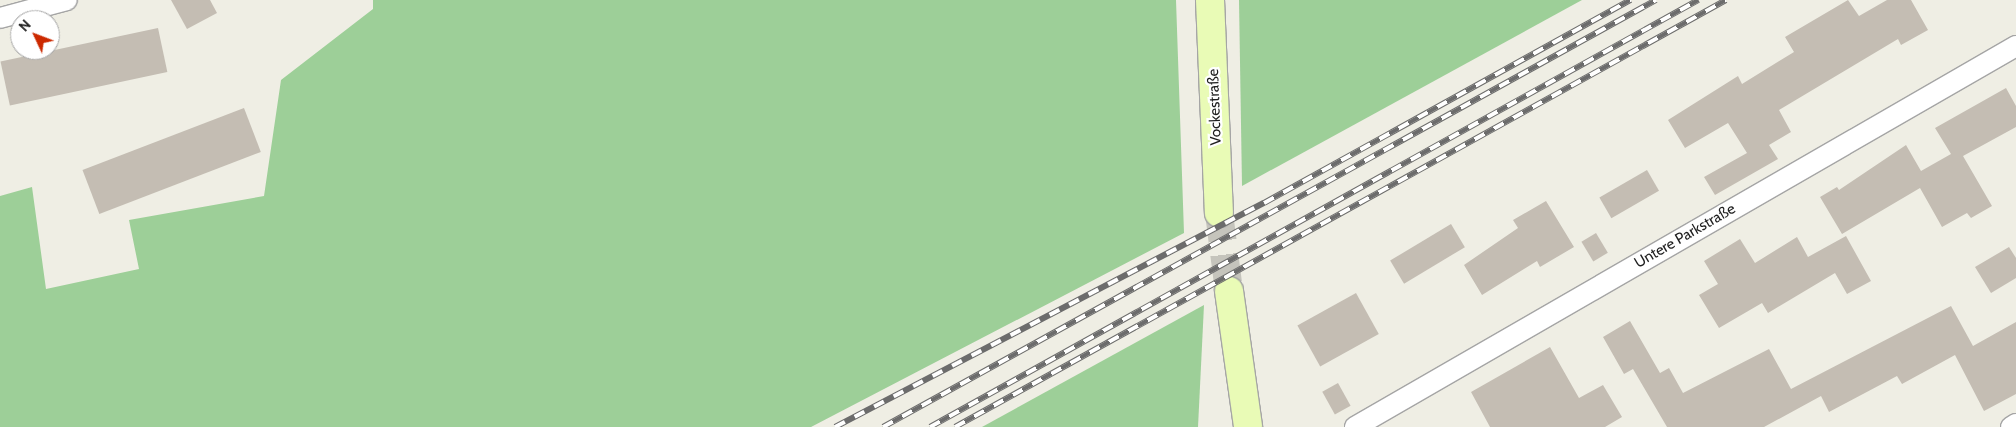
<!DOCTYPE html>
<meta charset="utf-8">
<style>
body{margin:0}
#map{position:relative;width:2016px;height:427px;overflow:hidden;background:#efeee4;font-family:Cabin,sans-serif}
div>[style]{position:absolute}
.forest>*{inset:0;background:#9dcf98}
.building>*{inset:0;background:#c4bdb3;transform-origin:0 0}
.secondary-tunnel>*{height:28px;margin-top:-14px;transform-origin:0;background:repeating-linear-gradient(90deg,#c5c4bc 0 28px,transparent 0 42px)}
.roads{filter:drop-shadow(1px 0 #a5a5a5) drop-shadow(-1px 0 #a5a5a5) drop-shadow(0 1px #a5a5a5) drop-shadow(0 -1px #a5a5a5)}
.minor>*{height:20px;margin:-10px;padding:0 10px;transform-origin:10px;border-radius:10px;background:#fff}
.secondary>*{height:28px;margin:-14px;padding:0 14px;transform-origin:14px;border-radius:14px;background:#e9fbb6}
.rail>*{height:5.5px;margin-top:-2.75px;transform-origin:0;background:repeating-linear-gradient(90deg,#fff 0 11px,#6c6c6c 0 22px);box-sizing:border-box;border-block:1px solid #6c6c6c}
span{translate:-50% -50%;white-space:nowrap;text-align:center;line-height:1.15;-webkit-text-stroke:4.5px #fff;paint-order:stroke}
.street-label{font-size:15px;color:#1e1e1e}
.north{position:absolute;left:10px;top:10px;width:50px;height:50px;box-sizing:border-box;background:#fff;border:1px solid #a5a5a5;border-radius:50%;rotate:313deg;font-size:14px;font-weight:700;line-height:20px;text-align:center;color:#1e1e1e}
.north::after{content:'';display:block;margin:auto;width:18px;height:22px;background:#cc2900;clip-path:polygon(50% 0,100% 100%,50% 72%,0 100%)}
</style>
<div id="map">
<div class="forest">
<i style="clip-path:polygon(373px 0,1176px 0,1184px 233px,811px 427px,0 427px,0 196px,32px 187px,46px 289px,139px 269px,129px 220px,264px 196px,281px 80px,373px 9px)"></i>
<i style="clip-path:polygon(1239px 0,1582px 0,1242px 186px)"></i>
<i style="clip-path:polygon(1204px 305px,1198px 427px,982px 427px)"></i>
</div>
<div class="building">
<i style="clip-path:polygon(171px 0,210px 0,217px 13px,187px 29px)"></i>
<i style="clip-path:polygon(1848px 0,1859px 16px,1887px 0,1911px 0,1928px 30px,1901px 45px,1898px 39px,1779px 110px,1791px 132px,1769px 145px,1778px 159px,1715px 195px,1704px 177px,1747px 153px,1728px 123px,1685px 148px,1668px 120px,1738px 76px,1742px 84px,1794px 52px,1785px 37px)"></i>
<i style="left:158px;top:28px;width:45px;height:161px;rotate:78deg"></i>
<i style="clip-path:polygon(2006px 88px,2016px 106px,2016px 127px,1963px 156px,1992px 206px,1971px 218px,1967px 213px,1942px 227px,1920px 188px,1842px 234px,1820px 197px,1837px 187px,1839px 190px,1906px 145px,1921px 171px,1951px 154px,1935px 128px)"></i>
<i style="left:244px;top:108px;width:47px;height:173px;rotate:69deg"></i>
<i style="left:1647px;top:170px;width:24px;height:55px;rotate:60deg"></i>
<i style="clip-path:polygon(1546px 201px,1574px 247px,1540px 267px,1537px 261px,1482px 295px,1464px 265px,1518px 228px,1513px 220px)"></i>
<i style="left:1451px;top:224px;width:27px;height:71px;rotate:59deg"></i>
<i style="left:1596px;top:233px;width:23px;height:17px;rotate:59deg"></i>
<i style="clip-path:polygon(1846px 236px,1871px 281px,1847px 294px,1835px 273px,1768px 313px,1762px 303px,1719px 328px,1699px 295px,1718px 284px,1704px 261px,1740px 239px,1755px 263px,1797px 237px,1808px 257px)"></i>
<i style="clip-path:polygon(2009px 247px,2016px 258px,2016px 278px,1991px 293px,1975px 267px)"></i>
<i style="left:1356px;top:293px;width:47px;height:67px;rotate:61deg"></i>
<i style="clip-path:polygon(1951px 306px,1973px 346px,2016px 322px,2016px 394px,1984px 411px,1955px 355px,1902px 384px,1897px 376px,1829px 412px,1821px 396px,1764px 427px,1667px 427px,1633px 369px,1624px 374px,1603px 337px,1630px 321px,1660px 373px,1669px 368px,1683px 393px,1769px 349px,1791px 389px)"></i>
<i style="clip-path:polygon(1550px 347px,1579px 398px,1603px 385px,1622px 417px,1605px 427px,1490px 427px,1471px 392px)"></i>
<i style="left:1338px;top:383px;width:26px;height:18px;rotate:61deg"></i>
</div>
<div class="secondary-tunnel">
<i style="left:1219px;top:213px;width:79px;rotate:82.7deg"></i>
</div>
<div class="roads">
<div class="minor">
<i style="left:0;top:18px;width:69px;rotate:-15deg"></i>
<i style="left:1355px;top:427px;width:763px;rotate:-29.96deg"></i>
<i style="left:2011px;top:427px;width:6px;rotate:-31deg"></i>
</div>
<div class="secondary">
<i style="left:1210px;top:0;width:213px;rotate:87.6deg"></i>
<i style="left:1229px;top:291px;width:137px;rotate:82deg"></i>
</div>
</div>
<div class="rail">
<i style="left:835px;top:427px;width:484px;rotate:-27.6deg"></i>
<i style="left:1264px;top:203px;width:419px;rotate:-29deg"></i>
<i style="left:883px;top:427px;width:883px;rotate:-28.92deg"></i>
<i style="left:930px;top:427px;width:879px;rotate:-29.07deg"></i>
<i style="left:955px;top:427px;width:881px;rotate:-28.98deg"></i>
</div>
<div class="street-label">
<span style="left:1215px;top:107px;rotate:-92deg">Vockestraße</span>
<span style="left:1685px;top:236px;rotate:-30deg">Untere Parkstraße</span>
</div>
<div class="north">N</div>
</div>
